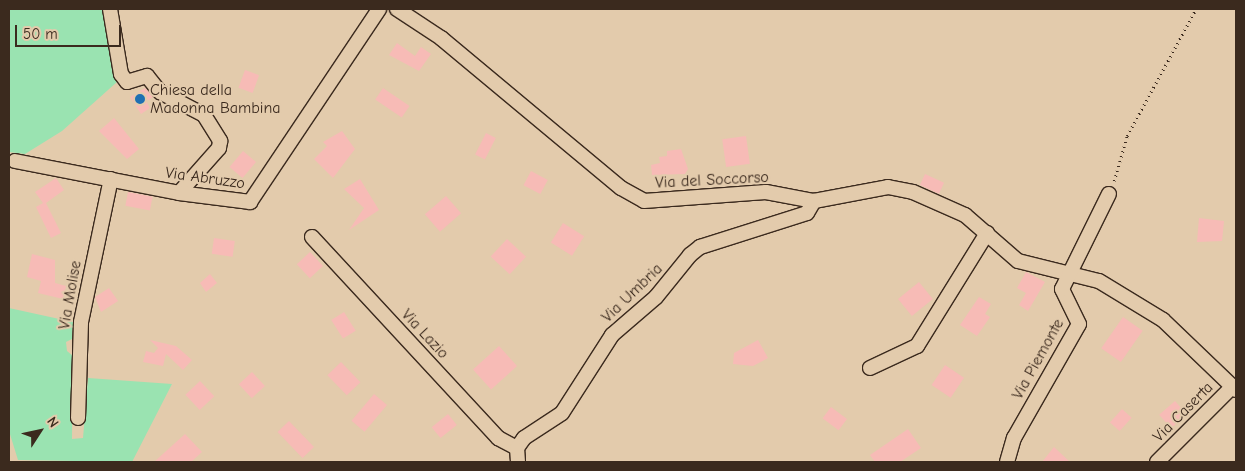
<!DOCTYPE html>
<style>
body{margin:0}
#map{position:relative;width:1245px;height:471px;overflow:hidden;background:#e3cbac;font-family:"Comic Neue",sans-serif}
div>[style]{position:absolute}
.green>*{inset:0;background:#9ae3b1}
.building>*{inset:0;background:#f7bbb6;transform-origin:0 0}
.path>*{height:2.5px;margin-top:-1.25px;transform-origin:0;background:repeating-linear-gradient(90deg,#3b2a1e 0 1px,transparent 0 5px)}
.roads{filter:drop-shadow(1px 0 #3b2a1e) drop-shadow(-1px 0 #3b2a1e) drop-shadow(0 1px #3b2a1e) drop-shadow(0 -1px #3b2a1e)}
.street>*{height:14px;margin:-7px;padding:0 7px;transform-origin:7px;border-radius:7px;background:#e3cbac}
.dots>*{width:14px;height:14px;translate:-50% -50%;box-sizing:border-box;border:2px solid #e3cbac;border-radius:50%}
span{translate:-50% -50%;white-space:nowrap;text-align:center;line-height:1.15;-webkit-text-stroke:4px #e3cbac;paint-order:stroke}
.poi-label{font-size:16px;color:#3b2a1e}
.left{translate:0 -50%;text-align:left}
.street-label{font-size:16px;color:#3b2a1e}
.frame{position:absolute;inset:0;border:10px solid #3b2a1e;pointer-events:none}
.north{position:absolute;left:15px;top:406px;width:50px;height:50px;-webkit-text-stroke:4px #e3cbac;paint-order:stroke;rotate:55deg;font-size:14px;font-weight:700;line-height:20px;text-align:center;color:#3b2a1e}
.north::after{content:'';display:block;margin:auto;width:18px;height:22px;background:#3b2a1e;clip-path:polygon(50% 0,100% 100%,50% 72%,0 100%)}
.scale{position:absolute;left:15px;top:25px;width:106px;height:22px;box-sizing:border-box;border:2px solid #3b2a1e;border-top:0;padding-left:6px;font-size:15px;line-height:18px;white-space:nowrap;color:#3b2a1e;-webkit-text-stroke:4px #e3cbac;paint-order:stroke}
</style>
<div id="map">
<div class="green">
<i style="clip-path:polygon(9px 9px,106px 9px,117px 82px,62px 131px,25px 154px,9px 152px)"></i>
<i style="clip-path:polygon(9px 308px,73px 322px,72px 339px,66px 342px,67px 351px,73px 356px,72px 439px,83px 438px,88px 378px,172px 384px,132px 462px,18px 460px,9px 431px)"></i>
</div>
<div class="building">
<i style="clip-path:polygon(397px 43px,415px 56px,421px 47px,431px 54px,419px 71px,389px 55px)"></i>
<i style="left:245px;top:70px;width:15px;height:19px;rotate:20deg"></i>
<i style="clip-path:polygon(145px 88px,153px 97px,146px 101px,150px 108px,141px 114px,130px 97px)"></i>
<i style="left:383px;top:88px;width:32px;height:14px;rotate:34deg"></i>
<i style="clip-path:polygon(114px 118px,139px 149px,127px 159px,99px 131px)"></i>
<i style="clip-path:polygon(342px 131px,355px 149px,333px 178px,314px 159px,327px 146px,323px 142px)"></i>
<i style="left:486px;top:133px;width:11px;height:24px;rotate:27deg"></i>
<i style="left:746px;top:136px;width:28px;height:24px;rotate:82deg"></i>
<i style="clip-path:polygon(681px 149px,688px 169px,685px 174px,652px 175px,651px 165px,660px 163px,659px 157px,667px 156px,667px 151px)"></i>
<i style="left:243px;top:151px;width:17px;height:21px;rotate:40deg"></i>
<i style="left:531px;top:171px;width:19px;height:16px;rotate:28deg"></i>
<i style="left:925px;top:174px;width:21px;height:12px;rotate:25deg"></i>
<i style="clip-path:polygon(56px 178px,64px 190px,46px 203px,61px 233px,51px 238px,36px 207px,43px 203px,35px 192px)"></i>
<i style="clip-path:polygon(360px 179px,379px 210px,349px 230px,364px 208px,344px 189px)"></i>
<i style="left:128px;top:192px;width:25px;height:14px;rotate:11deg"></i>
<i style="left:446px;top:196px;width:23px;height:28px;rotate:49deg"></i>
<i style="clip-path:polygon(1199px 218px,1224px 221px,1222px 241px,1197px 242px)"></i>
<i style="left:563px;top:223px;width:25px;height:23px;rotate:32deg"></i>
<i style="left:214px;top:238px;width:21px;height:16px;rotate:8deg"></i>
<i style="left:507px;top:239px;width:26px;height:24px;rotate:43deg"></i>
<i style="left:310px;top:252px;width:19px;height:18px;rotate:47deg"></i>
<i style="clip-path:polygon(32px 254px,55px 260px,55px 283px,66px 286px,63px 299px,38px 293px,41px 281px,27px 277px)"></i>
<i style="clip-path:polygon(1026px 272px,1045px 282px,1028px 311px,1019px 305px,1026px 293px,1017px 288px)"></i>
<i style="clip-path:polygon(210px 274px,217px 283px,206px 292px,200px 283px)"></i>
<i style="left:919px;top:282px;width:22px;height:27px;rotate:51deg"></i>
<i style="clip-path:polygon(109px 288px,118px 301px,101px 312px,95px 297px)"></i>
<i style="clip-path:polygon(979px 297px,991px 304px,985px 314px,990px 317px,977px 336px,960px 325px)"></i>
<i style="left:344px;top:312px;width:22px;height:15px;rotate:58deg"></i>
<i style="left:1123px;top:317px;width:24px;height:38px;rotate:35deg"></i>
<i style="clip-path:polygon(150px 340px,176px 346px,192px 360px,183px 370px,166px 354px,163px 366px,143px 362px,146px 351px,154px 353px,158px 348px)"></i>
<i style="clip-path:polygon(758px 340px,768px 358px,753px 366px,733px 364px,734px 353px)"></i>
<i style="left:499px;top:346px;width:27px;height:35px;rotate:48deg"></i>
<i style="left:341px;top:362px;width:28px;height:19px;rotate:46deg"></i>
<i style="left:945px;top:365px;width:23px;height:24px;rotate:34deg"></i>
<i style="left:252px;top:372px;width:19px;height:18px;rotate:47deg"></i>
<i style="left:200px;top:381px;width:21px;height:20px;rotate:47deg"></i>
<i style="left:374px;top:394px;width:17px;height:35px;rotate:40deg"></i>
<i style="left:1175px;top:401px;width:18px;height:21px;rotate:49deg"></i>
<i style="left:831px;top:407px;width:20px;height:14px;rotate:37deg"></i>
<i style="left:1122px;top:409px;width:13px;height:18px;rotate:42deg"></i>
<i style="left:448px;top:414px;width:14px;height:21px;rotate:51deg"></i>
<i style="left:289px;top:421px;width:36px;height:16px;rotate:46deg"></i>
<i style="clip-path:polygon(908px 429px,921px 448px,900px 462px,875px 462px,870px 455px)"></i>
<i style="clip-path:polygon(185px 434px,202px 452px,191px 462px,154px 462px)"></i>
<i style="clip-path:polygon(1054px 447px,1070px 462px,1042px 462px)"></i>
</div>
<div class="path">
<i style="left:1114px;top:181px;width:47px;rotate:-73.9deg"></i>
<i style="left:1127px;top:136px;width:145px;rotate:-61.5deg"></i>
</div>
<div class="roads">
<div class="street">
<i style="left:110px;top:9px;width:66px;rotate:80.4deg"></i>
<i style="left:121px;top:74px;width:10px;rotate:53deg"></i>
<i style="left:127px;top:82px;width:21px;rotate:-17deg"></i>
<i style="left:147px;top:76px;width:21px;rotate:51deg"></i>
<i style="left:160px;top:92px;width:50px;rotate:27.6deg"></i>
<i style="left:204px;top:115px;width:31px;rotate:58deg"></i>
<i style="left:220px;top:141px;width:7px;rotate:98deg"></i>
<i style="left:219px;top:148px;width:60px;rotate:131.6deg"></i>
<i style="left:397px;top:9px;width:53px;rotate:33.4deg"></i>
<i style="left:441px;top:38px;width:234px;rotate:39.8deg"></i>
<i style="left:621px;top:188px;width:26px;rotate:29deg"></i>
<i style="left:644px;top:201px;width:122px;rotate:-4.2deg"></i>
<i style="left:766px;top:192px;width:49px;rotate:10.6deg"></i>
<i style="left:814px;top:201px;width:75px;rotate:-10.7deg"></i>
<i style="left:888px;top:187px;width:25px;rotate:11deg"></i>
<i style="left:913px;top:192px;width:57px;rotate:23.9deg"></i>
<i style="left:965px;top:215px;width:70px;rotate:41deg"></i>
<i style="left:1018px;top:261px;width:83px;rotate:13.9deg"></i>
<i style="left:1099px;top:281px;width:75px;rotate:31.4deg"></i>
<i style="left:1163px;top:320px;width:101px;rotate:43.8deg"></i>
<i style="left:15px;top:161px;width:167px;rotate:11deg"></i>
<i style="left:179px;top:193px;width:72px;rotate:7.2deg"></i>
<i style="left:250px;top:202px;width:232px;rotate:-56.2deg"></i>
<i style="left:312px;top:237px;width:274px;rotate:47.2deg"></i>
<i style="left:498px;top:438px;width:21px;rotate:28deg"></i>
<i style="left:870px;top:368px;width:52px;rotate:-25.1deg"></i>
<i style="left:917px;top:346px;width:133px;rotate:-58.2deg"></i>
<i style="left:78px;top:418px;width:96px;rotate:-88.2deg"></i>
<i style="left:81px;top:322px;width:146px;rotate:-78.2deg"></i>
<i style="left:518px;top:462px;width:14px;rotate:-94deg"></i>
<i style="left:517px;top:448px;width:12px;rotate:-55deg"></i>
<i style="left:524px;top:438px;width:45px;rotate:-33.3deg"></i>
<i style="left:562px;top:413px;width:93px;rotate:-57.3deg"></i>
<i style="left:612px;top:335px;width:58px;rotate:-40.8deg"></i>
<i style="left:656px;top:297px;width:54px;rotate:-51deg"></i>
<i style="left:690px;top:255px;width:13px;rotate:-39deg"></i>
<i style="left:700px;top:247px;width:112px;rotate:-17.6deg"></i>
<i style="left:807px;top:213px;width:14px;rotate:-60deg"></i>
<i style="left:1007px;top:462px;width:25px;rotate:-74deg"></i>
<i style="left:1014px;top:438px;width:131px;rotate:-60.3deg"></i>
<i style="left:1079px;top:324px;width:39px;rotate:-116deg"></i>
<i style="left:1062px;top:289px;width:106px;rotate:-63.7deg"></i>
<i style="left:1157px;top:462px;width:107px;rotate:-45deg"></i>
</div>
</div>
<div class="dots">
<i style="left:140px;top:99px;background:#1f6fb2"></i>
</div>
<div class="poi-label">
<span class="left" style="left:150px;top:99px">Chiesa della<br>Madonna Bambina</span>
</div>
<div class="street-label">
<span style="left:205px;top:178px;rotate:8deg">Via Abruzzo</span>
<span style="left:712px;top:180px;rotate:-3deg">Via del Soccorso</span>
<span style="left:632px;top:293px;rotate:-44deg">Via Umbria</span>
<span style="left:70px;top:295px;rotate:-80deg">Via Molise</span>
<span style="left:425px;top:334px;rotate:47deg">Via Lazio</span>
<span style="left:1038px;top:359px;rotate:-61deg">Via Piemonte</span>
<span style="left:1183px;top:412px;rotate:-45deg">Via Caserta</span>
</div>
<div class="frame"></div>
<div class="north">N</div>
<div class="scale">50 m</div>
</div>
